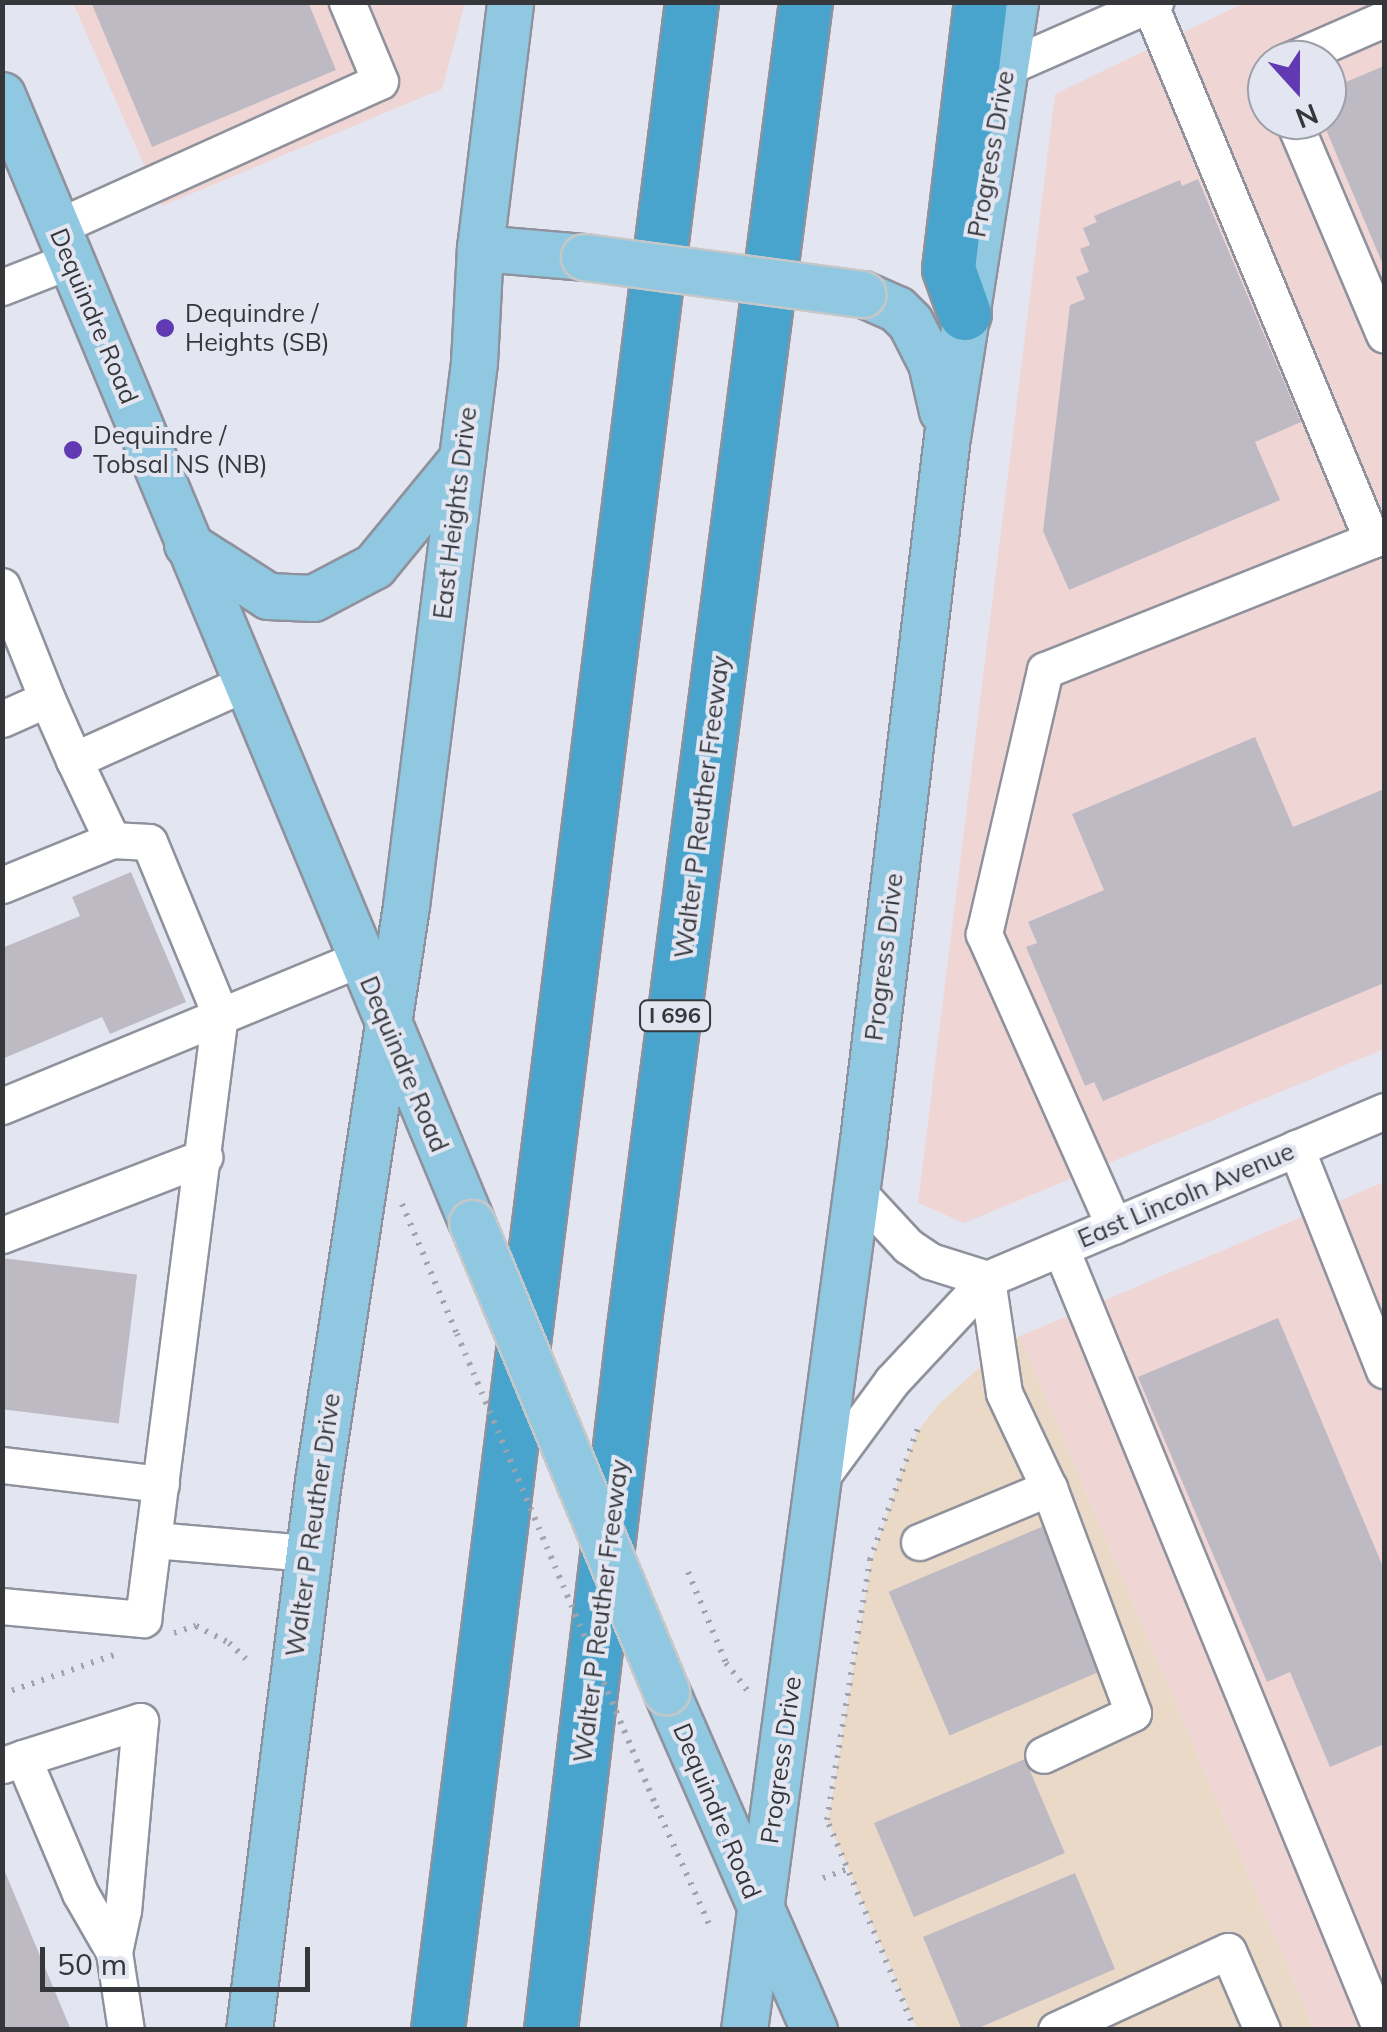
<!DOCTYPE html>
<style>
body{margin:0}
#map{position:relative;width:1387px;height:2032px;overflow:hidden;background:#e3e6f1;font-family:Mulish,sans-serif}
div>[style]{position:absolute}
.commercial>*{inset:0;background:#ebd9c8}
.industrial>*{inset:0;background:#f0d5d5}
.building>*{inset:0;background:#bebac4;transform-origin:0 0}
.path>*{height:6px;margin-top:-3px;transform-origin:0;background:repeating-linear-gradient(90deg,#a1a4ac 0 2.5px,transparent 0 10.5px)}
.roads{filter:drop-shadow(2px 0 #8f929c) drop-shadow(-2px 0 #8f929c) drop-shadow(0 2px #8f929c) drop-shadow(0 -2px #8f929c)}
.minor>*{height:35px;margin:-17.5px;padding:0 17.5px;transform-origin:17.5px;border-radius:17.5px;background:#fff}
.major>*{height:45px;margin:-22.5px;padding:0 22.5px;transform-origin:22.5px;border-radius:22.5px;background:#91c8e1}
.highway>*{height:52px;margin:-26px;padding:0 26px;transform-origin:26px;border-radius:26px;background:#48a4cd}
.path-bridge>*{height:6px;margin-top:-3px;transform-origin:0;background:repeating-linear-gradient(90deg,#a1a4ac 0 2.5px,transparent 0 10.5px)}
.bridges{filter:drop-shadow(2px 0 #c6c7c8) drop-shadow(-2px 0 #c6c7c8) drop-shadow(0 2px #c6c7c8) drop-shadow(0 -2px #c6c7c8)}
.major-bridge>*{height:45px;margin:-22.5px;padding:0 22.5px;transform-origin:22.5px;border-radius:22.5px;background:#91c8e1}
.dots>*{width:28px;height:28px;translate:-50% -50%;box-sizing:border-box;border:5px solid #e3e6f1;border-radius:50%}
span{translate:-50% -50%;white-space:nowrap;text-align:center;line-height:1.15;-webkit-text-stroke:8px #e3e6f1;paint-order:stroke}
.shield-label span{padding:2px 8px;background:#e3e6f1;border:2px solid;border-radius:8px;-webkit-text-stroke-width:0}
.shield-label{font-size:22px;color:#35373b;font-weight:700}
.street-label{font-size:25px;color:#35373b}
.poi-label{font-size:25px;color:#35373b}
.left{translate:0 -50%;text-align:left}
.frame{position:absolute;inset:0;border:5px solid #35373b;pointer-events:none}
.north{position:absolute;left:1247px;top:40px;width:100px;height:100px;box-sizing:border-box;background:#e3e6f1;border:2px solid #9da0a8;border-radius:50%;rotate:159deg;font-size:28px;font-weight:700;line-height:40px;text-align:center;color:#35373b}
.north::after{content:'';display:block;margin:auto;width:35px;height:45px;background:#613ab3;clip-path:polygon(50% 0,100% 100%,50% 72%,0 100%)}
.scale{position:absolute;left:40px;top:1947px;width:270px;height:45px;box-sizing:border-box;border:5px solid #35373b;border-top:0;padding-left:12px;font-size:30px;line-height:35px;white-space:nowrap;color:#35373b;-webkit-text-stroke:8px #e3e6f1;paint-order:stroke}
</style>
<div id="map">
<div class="commercial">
<i style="clip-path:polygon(1020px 1336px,1314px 2029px,917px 2029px,828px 1821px,871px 1562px,901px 1474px,918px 1431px,939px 1404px,1008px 1342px)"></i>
</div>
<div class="industrial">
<i style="clip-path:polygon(73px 3px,465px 3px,442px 89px,162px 206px)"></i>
<i style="clip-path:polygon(evenodd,1244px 3px,1384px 3px,1384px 1049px,964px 1223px,918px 1203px,1055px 94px,1244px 3px,1267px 60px,1327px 60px,1327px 120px,1267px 120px,1267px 60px)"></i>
<i style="clip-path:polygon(1384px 1182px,1384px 2029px,1314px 2029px,1020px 1336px)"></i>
</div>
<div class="building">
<i style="clip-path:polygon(91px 2px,308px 2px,336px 70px,152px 147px)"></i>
<i style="clip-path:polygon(1384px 66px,1384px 267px,1322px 120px,1327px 120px,1327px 90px)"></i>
<i style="clip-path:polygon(1198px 179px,1301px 422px,1255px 442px,1280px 500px,1069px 590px,1043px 531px,1070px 305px,1085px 299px,1076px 277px,1089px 272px,1080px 249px,1090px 245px,1083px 228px,1097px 222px,1094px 216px,1180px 180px,1182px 186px)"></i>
<i style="clip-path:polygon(1255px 737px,1293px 827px,1384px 789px,1384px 983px,1103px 1101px,1094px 1082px,1085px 1086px,1026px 947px,1037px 943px,1028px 922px,1104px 890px,1072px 814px)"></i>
<i style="clip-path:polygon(131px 872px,186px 1002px,110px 1034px,102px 1017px,2px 1059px,2px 948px,80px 916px,72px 897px)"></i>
<i style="left:2px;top:1258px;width:136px;height:150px;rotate:7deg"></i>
<i style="clip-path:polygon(1278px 1318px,1384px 1569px,1384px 1744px,1330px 1767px,1290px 1672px,1267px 1682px,1138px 1377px)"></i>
<i style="left:1046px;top:1525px;width:156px;height:171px;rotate:67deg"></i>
<i style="left:1025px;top:1759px;width:102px;height:164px;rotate:67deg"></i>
<i style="clip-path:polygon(3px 1867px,71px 2030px,2px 2030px)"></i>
<i style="clip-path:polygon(1075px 1873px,1115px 1969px,974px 2030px,962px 2030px,923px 1937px)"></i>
</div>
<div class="path">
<i style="left:402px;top:1204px;width:141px;rotate:67.1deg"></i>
<i style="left:688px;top:1572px;width:99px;rotate:67.3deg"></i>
<i style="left:726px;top:1663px;width:37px;rotate:52deg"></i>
<i style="left:174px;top:1633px;width:23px;rotate:-18deg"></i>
<i style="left:196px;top:1626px;width:37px;rotate:27deg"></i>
<i style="left:229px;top:1643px;width:23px;rotate:43deg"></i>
<i style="left:2px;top:1694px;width:125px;rotate:-19.2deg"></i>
<i style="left:656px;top:1806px;width:129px;rotate:65.8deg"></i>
<i style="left:823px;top:1878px;width:27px;rotate:-20deg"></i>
<i style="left:915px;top:2030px;width:228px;rotate:-112.7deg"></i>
<i style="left:827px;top:1820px;width:264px;rotate:-80.6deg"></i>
<i style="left:870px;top:1560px;width:140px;rotate:-70deg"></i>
</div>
<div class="roads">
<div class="minor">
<i style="left:1290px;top:60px;width:103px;rotate:-23.6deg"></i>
<i style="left:1007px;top:67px;width:162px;rotate:-23.7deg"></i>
<i style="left:1293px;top:120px;width:233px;rotate:67deg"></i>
<i style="left:57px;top:227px;width:354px;rotate:-24.3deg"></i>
<i style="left:380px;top:81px;width:86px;rotate:-112.7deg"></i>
<i style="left:2px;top:287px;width:74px;rotate:-21.4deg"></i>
<i style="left:2px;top:586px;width:122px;rotate:68.3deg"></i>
<i style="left:2px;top:719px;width:49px;rotate:-24deg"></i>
<i style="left:47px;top:699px;width:67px;rotate:66.1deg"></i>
<i style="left:74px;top:760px;width:188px;rotate:-24.2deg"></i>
<i style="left:2px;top:885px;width:119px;rotate:-22.2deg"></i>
<i style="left:112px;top:840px;width:89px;rotate:-115.4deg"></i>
<i style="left:2px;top:1106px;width:386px;rotate:-22.4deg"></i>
<i style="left:1296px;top:1148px;width:239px;rotate:68.4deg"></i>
<i style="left:855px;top:1189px;width:78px;rotate:47.1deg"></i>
<i style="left:908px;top:1246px;width:27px;rotate:34deg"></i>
<i style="left:930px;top:1261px;width:60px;rotate:17.5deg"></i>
<i style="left:1114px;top:1226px;width:320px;rotate:-114deg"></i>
<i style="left:984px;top:934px;width:271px;rotate:-77deg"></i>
<i style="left:1045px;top:670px;width:352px;rotate:-21.7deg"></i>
<i style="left:1372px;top:540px;width:579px;rotate:-112.54deg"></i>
<i style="left:2px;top:1235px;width:217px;rotate:-21.1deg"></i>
<i style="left:1061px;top:1249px;width:844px;rotate:67.72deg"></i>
<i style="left:987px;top:1279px;width:115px;rotate:81.5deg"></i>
<i style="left:1004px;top:1393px;width:105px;rotate:64.7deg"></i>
<i style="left:1049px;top:1488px;width:240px;rotate:69.5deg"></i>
<i style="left:1133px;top:1713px;width:99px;rotate:155deg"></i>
<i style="left:2px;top:1465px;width:160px;rotate:6.8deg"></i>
<i style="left:819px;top:1480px;width:123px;rotate:-53.6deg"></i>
<i style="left:892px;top:1381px;width:139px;rotate:-47deg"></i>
<i style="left:987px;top:1279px;width:431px;rotate:-22.9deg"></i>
<i style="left:153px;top:1540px;width:157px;rotate:4.8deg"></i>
<i style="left:919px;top:1542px;width:141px;rotate:-22.6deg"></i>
<i style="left:2px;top:1606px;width:142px;rotate:5.3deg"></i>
<i style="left:143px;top:1619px;width:610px;rotate:-82.75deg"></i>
<i style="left:220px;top:1014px;width:186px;rotate:-112.4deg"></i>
<i style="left:149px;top:842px;width:37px;rotate:-177deg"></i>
<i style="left:23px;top:1758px;width:123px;rotate:-17.5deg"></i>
<i style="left:140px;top:1721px;width:190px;rotate:95.1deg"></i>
<i style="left:123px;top:1910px;width:43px;rotate:102.1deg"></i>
<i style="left:3px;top:1765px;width:21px;rotate:-19deg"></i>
<i style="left:23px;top:1758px;width:147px;rotate:67.1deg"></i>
<i style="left:80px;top:1893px;width:68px;rotate:60deg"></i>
<i style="left:114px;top:1952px;width:79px;rotate:81.3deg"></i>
<i style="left:1056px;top:2030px;width:189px;rotate:-24.7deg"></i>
<i style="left:1228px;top:1951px;width:86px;rotate:66.7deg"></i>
</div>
<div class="major">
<i style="left:2px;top:95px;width:1222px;rotate:67.38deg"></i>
<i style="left:480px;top:248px;width:104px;rotate:4.9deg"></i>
<i style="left:863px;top:294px;width:37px;rotate:24deg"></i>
<i style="left:897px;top:309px;width:18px;rotate:45deg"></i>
<i style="left:910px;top:322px;width:46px;rotate:62.9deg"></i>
<i style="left:931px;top:363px;width:49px;rotate:77.1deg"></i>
<i style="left:187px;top:544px;width:96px;rotate:32.7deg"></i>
<i style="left:268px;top:596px;width:45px;rotate:2.5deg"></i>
<i style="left:313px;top:598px;width:69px;rotate:-27.7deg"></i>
<i style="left:374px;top:566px;width:139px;rotate:-50.6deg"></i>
<i style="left:666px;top:1691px;width:370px;rotate:66.4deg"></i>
<i style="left:249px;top:2030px;width:553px;rotate:-82.84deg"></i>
<i style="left:318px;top:1481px;width:582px;rotate:-81.3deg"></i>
<i style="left:406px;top:906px;width:548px;rotate:-82.87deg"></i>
<i style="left:474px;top:362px;width:114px;rotate:-87deg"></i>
<i style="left:480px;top:248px;width:248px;rotate:-83deg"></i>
<i style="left:744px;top:2030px;width:898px;rotate:-82.38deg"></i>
<i style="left:863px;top:1140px;width:708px;rotate:-83.19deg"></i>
<i style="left:947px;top:437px;width:440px;rotate:-81.1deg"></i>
</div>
<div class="highway">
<i style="left:965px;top:314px;width:48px;rotate:-109.6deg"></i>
<i style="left:949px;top:269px;width:269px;rotate:-83.2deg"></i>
<i style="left:438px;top:2030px;width:2044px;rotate:-82.86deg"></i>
<i style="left:551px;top:2030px;width:707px;rotate:-83.26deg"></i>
<i style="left:634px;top:1328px;width:1337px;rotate:-82.61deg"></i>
</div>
</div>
<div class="path-bridge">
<i style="left:457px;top:1334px;width:512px;rotate:67.14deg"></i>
</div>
<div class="bridges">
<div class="major-bridge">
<i style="left:584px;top:257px;width:281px;rotate:7.6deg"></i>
<i style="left:472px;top:1223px;width:507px;rotate:67.48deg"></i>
</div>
</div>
<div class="dots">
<i style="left:165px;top:328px;background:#613ab3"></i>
<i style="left:73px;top:450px;background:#613ab3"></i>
</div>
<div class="shield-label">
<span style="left:675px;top:1016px">I 696</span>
</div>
<div class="street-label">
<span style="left:991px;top:154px;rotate:-80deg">Progress Drive</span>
<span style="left:94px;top:316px;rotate:67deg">Dequindre Road</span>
<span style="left:455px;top:513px;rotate:-83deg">East Heights Drive</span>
<span style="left:702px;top:807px;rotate:-83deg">Walter P Reuther Freeway</span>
<span style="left:884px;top:957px;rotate:-83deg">Progress Drive</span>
<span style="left:404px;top:1064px;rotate:67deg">Dequindre Road</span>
<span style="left:1186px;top:1195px;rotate:-23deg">East Lincoln Avenue</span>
<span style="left:313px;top:1525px;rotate:-82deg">Walter P Reuther Drive</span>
<span style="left:601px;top:1611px;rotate:-83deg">Walter P Reuther Freeway</span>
<span style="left:781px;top:1760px;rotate:-82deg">Progress Drive</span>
<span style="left:717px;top:1811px;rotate:67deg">Dequindre Road</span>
</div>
<div class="poi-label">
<span class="left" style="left:185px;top:328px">Dequindre /<br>Heights (SB)</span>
<span class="left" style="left:93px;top:450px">Dequindre /<br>Tobsal NS (NB)</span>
</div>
<div class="frame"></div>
<div class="north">N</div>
<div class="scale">50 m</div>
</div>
